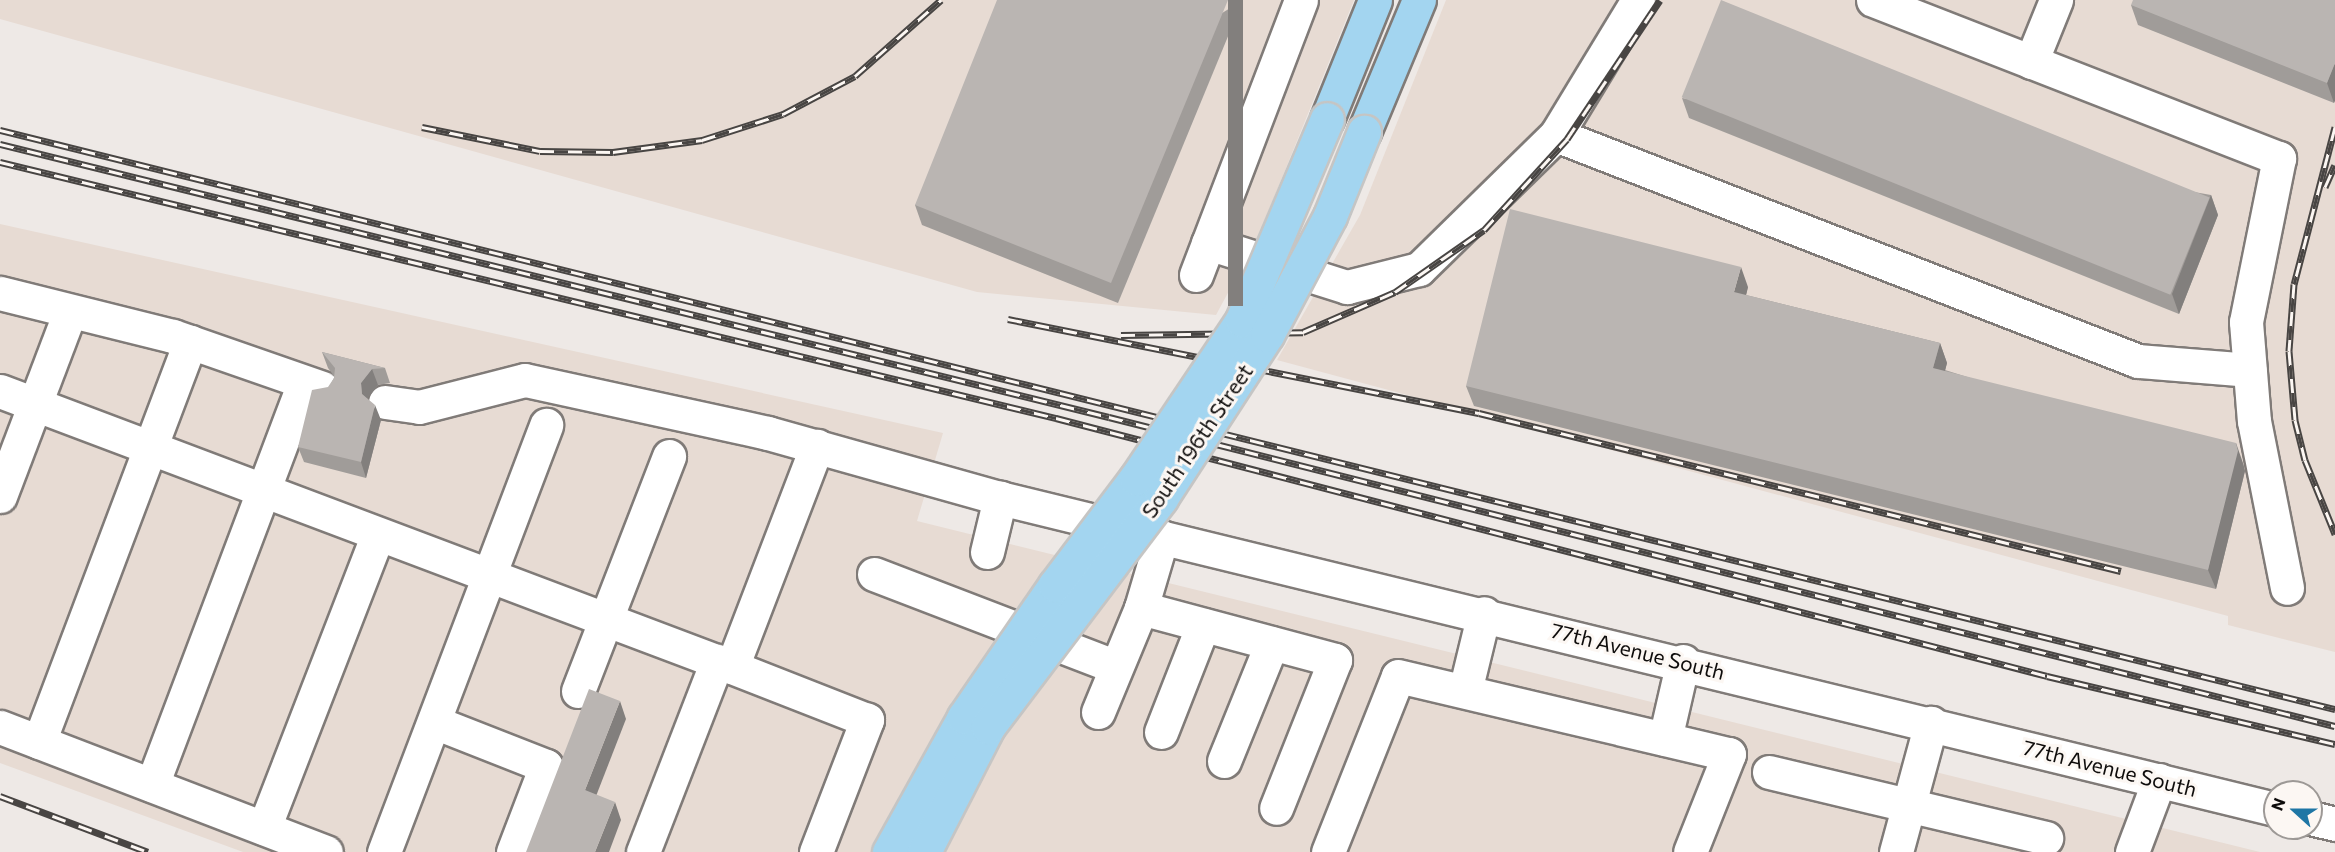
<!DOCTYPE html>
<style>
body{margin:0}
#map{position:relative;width:2335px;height:852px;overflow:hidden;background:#eee9e6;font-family:Commissioner,sans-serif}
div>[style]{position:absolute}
.built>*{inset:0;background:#e7dbd3}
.roads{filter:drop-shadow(2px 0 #807b78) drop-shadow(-2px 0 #807b78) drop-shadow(0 2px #807b78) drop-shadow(0 -2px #807b78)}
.minor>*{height:33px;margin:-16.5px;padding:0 16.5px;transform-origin:16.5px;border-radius:16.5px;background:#fff}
.major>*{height:33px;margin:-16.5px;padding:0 16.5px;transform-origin:16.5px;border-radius:16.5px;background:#a3d5f0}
.rail>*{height:7px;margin-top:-3.5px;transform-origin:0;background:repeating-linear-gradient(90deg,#fcf7f3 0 14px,#484543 0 28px);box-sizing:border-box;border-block:2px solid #484543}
.bridges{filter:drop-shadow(2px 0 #c5c5c4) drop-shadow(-2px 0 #c5c5c4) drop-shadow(0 2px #c5c5c4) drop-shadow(0 -2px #c5c5c4)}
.major-bridge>*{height:33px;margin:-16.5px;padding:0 16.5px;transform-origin:16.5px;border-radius:16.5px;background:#a3d5f0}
.wall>*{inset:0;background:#a09c99}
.shaded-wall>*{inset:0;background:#827f7d;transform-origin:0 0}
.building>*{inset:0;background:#bab5b2;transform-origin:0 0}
span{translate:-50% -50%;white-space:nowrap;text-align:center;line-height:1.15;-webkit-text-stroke:6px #fcf7f3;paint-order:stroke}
.street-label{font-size:21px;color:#0e0c0b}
.north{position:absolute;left:2263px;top:780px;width:60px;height:60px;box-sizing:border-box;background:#fcf7f3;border:2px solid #9d9996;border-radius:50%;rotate:291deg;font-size:16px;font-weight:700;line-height:24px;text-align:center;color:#0e0c0b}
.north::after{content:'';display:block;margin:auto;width:21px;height:27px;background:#1e76a5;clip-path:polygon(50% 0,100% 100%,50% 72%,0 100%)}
</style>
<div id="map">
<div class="built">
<i style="clip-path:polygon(0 0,1354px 0,1258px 237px,1216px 315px,977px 292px,0 19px)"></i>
<i style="clip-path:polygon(1446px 0,2335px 0,2335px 652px,2228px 625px,2228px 616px,1277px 360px,1360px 215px)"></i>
<i style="clip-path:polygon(0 224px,943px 433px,917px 521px,2260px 852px,243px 852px,0 763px)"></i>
</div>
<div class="roads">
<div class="minor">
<i style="left:1638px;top:0;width:158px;rotate:121.3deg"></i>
<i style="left:1556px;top:135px;width:624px;rotate:21.22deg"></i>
<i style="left:2138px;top:361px;width:112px;rotate:4.6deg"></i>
<i style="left:1873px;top:0;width:436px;rotate:21.3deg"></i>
<i style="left:2279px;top:158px;width:167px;rotate:101.4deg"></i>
<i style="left:2246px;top:322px;width:99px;rotate:85.4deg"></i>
<i style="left:2254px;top:421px;width:170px;rotate:78.8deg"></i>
<i style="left:2031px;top:62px;width:67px;rotate:-68deg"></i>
<i style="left:1208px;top:243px;width:146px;rotate:17.6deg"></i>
<i style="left:1347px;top:287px;width:74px;rotate:-14deg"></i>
<i style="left:1419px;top:269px;width:192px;rotate:-44.4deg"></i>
<i style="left:1196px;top:275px;width:294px;rotate:-69.1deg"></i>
<i style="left:0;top:293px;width:178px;rotate:14deg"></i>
<i style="left:173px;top:336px;width:158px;rotate:19.2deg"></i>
<i style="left:0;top:391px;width:782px;rotate:20.66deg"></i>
<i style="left:385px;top:402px;width:34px;rotate:8deg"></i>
<i style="left:419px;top:407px;width:109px;rotate:-14.3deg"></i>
<i style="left:525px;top:380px;width:249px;rotate:12.3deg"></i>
<i style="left:768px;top:433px;width:241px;rotate:15.7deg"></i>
<i style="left:1000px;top:498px;width:1312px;rotate:13.71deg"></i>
<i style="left:0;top:496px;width:197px;rotate:-69.2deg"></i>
<i style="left:987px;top:552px;width:56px;rotate:-76.5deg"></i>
<i style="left:874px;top:574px;width:259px;rotate:21deg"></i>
<i style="left:1141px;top:608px;width:201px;rotate:15deg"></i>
<i style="left:1335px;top:660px;width:159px;rotate:111.7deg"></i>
<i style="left:578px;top:691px;width:252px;rotate:-68.8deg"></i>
<i style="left:1465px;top:691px;width:80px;rotate:-76.3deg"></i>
<i style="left:1098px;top:712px;width:113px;rotate:-67.5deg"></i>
<i style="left:1141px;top:608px;width:74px;rotate:-73.5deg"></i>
<i style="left:434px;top:722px;width:120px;rotate:21.4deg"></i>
<i style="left:546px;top:766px;width:92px;rotate:111deg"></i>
<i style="left:0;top:727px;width:349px;rotate:21deg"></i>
<i style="left:1161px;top:732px;width:115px;rotate:-68.6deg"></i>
<i style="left:1665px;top:739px;width:80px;rotate:-77deg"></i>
<i style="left:39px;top:742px;width:428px;rotate:-69.3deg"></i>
<i style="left:1224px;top:761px;width:127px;rotate:-67.9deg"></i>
<i style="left:1769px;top:772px;width:285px;rotate:13.4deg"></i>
<i style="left:152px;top:785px;width:430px;rotate:-69.3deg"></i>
<i style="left:2311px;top:818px;width:25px;rotate:14deg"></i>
<i style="left:264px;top:828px;width:315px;rotate:-68.8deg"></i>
<i style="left:384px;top:852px;width:457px;rotate:-69.2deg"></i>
<i style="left:643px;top:852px;width:205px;rotate:-68.8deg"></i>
<i style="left:816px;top:852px;width:142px;rotate:-68.9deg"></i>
<i style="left:867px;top:720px;width:145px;rotate:-158.6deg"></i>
<i style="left:732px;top:667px;width:237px;rotate:-69deg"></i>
<i style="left:1328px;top:852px;width:189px;rotate:-68.3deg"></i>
<i style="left:1398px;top:676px;width:340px;rotate:13.3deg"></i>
<i style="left:1729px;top:754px;width:105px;rotate:111.7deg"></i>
<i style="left:1896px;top:852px;width:134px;rotate:-74.8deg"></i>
<i style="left:2132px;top:852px;width:77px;rotate:-69.4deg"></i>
</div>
<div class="major">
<i style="left:1327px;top:119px;width:128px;rotate:-68deg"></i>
<i style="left:1364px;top:132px;width:143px;rotate:-67.4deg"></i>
</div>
</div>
<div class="rail">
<i style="left:422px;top:127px;width:120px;rotate:11.5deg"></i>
<i style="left:540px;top:151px;width:73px;rotate:0.8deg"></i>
<i style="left:613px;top:152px;width:90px;rotate:-7.7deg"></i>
<i style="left:702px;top:140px;width:85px;rotate:-17.8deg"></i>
<i style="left:783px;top:114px;width:81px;rotate:-27.8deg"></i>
<i style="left:855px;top:76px;width:115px;rotate:-41.5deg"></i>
<i style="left:2335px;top:127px;width:162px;rotate:104.6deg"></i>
<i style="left:2294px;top:284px;width:67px;rotate:94.3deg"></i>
<i style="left:2289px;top:351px;width:69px;rotate:85deg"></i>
<i style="left:2295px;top:420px;width:41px;rotate:76deg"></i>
<i style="left:2305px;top:460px;width:80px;rotate:67.9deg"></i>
<i style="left:0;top:130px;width:2406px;rotate:13.93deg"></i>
<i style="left:0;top:144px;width:1142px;rotate:13.83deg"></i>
<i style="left:1109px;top:417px;width:1264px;rotate:14.15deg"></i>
<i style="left:0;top:162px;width:1087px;rotate:13.63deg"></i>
<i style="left:1056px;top:418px;width:1024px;rotate:14.59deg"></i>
<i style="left:2047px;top:676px;width:296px;rotate:13.3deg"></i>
<i style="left:2325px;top:187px;width:24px;rotate:-66deg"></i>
<i style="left:1008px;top:319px;width:480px;rotate:11.3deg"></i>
<i style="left:1479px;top:413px;width:661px;rotate:13.83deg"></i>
<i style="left:1121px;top:335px;width:182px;rotate:-0.9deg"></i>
<i style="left:1303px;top:332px;width:100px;rotate:-23.5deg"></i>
<i style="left:1395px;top:292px;width:108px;rotate:-34.9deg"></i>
<i style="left:1484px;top:230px;width:123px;rotate:-47.6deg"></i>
<i style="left:1567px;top:139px;width:167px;rotate:-56.2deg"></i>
<i style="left:0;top:796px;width:158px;rotate:20.7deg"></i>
</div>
<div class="bridges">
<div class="major-bridge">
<i style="left:889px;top:852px;width:154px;rotate:-60.9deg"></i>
<i style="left:964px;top:717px;width:160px;rotate:-55.4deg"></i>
<i style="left:1055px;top:585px;width:134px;rotate:-52.9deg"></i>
<i style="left:1136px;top:478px;width:190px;rotate:-56.1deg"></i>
<i style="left:1242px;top:320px;width:218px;rotate:-67.1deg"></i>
<i style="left:924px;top:852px;width:140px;rotate:-62.9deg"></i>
<i style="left:988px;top:727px;width:287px;rotate:-52.9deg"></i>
<i style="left:1161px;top:498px;width:194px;rotate:-57deg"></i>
<i style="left:1267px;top:335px;width:135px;rotate:-62.1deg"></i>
<i style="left:1330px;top:216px;width:91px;rotate:-68deg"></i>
</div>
</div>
<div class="wall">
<i style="clip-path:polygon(1243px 0,1118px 303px,922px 225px,915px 205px)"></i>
<i style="clip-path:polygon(2335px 0,2334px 103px,2138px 25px,2131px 5px)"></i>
<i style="clip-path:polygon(1682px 98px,2211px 195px,2218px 215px,2179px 314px,1689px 118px)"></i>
<i style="clip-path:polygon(1748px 287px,1746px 295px,1940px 343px,1947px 363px,1945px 370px,2243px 463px,2245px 471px,2216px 589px,1474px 406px,1466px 386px)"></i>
<i style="clip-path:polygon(322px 352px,385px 368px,390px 383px,378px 385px,367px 398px,381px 420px,366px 478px,304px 462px,298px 447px,334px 378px,334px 376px,328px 368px)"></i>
</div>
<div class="shaded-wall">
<i style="left:1228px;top:0;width:15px;height:306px"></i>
<i style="clip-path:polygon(2335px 63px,2335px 101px,2334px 103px,2327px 83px)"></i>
<i style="clip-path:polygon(2211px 195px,2218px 215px,2179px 314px,2172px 294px)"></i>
<i style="clip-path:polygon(1741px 267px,1748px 287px,1742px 312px,1734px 292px)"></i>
<i style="clip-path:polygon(1940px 343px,1947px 363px,1941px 387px,1933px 368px)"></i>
<i style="clip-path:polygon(372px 369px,378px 385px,367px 399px,362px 394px,361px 383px)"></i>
<i style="clip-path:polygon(375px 405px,381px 420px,366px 478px,361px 462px)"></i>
<i style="clip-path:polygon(2236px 443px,2243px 463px,2245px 471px,2216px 589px,2208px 570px)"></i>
<i style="clip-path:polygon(620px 701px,626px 719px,591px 809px,585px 790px)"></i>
<i style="clip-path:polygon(615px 802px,621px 820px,609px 852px,595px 852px)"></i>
</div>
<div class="building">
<i style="clip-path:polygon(997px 0,1228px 0,1111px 283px,915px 205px)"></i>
<i style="left:1721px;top:0;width:527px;height:105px;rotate:22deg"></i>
<i style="clip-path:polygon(2133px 0,2335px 0,2335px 63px,2327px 83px,2131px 5px)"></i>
<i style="clip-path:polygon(1510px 209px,1741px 267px,1734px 292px,1940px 343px,1933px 368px,2236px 443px,2238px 451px,2208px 570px,1466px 386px)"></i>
<i style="clip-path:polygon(322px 352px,385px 368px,372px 369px,361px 383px,362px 394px,375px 405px,361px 462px,298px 447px,312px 390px,328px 387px,334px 378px,335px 368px)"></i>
<i style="clip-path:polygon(589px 689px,620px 701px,585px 790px,615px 802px,595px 852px,526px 852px)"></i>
</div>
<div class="street-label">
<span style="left:1197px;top:441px;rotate:-56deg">South 196th Street</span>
<span style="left:1638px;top:651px;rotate:14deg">77th Avenue South</span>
<span style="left:2110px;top:768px;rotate:14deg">77th Avenue South</span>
</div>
<div class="north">N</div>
</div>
